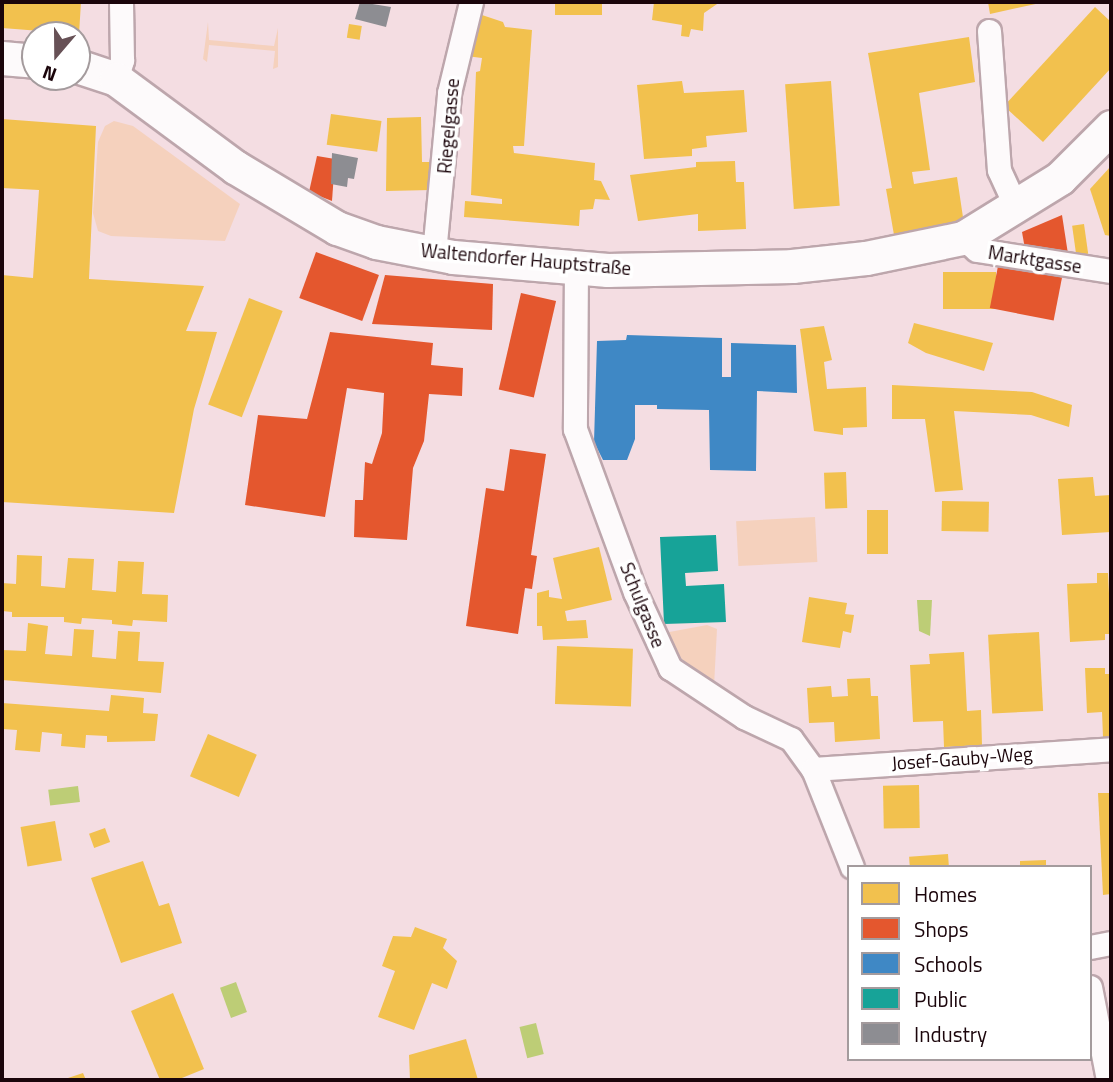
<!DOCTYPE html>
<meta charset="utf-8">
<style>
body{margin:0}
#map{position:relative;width:1113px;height:1082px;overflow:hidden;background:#f4dde2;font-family:"Titillium Web",sans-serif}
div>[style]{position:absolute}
.green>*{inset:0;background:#f5d1bd;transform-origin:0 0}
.water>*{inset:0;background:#bdcd76;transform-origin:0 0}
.homes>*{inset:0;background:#f2c14e;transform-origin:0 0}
.shops>*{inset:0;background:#e4572e;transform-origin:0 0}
.schools>*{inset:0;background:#3f88c5}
.public>*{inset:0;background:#17a398}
.industry>*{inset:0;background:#8d8d92}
.roads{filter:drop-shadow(2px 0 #bda6ac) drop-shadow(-2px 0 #bda6ac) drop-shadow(0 2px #bda6ac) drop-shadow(0 -2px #bda6ac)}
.street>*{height:23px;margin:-11.5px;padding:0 11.5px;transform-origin:11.5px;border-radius:11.5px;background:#fdfafb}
.secondary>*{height:33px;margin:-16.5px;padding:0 16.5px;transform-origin:16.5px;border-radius:16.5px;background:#fdfafb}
span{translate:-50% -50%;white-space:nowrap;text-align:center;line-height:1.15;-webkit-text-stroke:7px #fff;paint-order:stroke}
.street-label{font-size:19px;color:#1b050b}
.frame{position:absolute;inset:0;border:4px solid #1b050b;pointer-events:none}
.legend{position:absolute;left:847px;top:865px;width:245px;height:196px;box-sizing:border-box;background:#fff;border:2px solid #a49b9d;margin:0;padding:9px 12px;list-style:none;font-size:21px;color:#1b050b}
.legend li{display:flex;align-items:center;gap:14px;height:35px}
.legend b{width:35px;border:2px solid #a49b9d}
.north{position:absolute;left:21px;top:21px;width:70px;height:70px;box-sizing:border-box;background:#fff;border:2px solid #a49b9d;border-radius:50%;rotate:200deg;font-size:19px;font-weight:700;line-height:28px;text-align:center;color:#1b050b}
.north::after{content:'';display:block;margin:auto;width:24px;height:32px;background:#675156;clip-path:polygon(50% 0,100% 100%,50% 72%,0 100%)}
</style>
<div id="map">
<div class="green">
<i style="clip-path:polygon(208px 22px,209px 40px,274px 46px,278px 28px,278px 67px,273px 69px,275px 51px,209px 45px,207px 62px,203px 59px)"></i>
<i style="clip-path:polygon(114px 121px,133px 126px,240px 204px,225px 241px,111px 236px,98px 231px,93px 213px,98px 142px,105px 126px)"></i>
<i style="left:815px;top:517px;width:45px;height:79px;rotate:87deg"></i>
<i style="clip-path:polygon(707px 625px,717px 629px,714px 686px,686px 665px,664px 633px)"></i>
</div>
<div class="water">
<i style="clip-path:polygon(917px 600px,932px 600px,930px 636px,919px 631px)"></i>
<i style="left:78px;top:786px;width:16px;height:30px;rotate:83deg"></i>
<i style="left:236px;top:982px;width:32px;height:17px;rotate:70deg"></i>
<i style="left:536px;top:1023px;width:32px;height:17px;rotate:76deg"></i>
</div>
<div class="homes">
<i style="clip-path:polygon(2px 2px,81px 2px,79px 34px,2px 28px)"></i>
<i style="left:555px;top:2px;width:47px;height:13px"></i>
<i style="clip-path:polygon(654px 2px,720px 2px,704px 13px,703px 31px,691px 29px,689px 37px,681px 36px,682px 25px,652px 20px)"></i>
<i style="clip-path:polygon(988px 2px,1040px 2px,1040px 3px,990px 14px)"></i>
<i style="clip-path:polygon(1095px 7px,1111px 22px,1111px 68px,1043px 142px,1004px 106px)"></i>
<i style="clip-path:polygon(479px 14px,503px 22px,505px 27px,532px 30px,524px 146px,513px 146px,514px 153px,595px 163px,594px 180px,601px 181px,610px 200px,595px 199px,593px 209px,580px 210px,579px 226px,464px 217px,465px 201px,502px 204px,502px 199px,471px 195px,476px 72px,480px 71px,482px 58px,466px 56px)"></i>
<i style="left:349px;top:24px;width:13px;height:14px;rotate:9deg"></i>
<i style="clip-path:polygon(969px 37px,975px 82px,919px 93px,930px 170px,912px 172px,914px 184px,957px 177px,964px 224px,894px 235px,886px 189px,892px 188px,868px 53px)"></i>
<i style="clip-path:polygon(682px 81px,684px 93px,744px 90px,747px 132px,706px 136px,707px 147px,692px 149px,692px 156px,644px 159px,637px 85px)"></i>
<i style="left:831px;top:81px;width:125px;height:46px;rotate:86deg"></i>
<i style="left:331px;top:114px;width:51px;height:31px;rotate:8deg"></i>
<i style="clip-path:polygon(421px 117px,422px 162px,430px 162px,431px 190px,386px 191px,387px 118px)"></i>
<i style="clip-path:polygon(2px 119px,96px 126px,89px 279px,204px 286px,186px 331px,217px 332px,194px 409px,174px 513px,2px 502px,2px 275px,33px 278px,39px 190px,2px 188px)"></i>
<i style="clip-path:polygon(735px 161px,736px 182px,744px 182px,746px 229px,698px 231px,698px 214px,638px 221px,630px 175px,696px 167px,696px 162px)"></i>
<i style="clip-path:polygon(1111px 166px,1111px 236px,1105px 235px,1090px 189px)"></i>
<i style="left:1084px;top:224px;width:30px;height:12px;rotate:82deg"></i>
<i style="left:996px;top:272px;width:37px;height:53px;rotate:90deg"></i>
<i style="left:249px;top:298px;width:36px;height:114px;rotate:21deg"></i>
<i style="clip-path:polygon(914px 323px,993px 343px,984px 371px,926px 353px,908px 343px)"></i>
<i style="clip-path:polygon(824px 326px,832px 360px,824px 362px,827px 389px,866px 387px,867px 427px,843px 428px,843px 435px,814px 431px,800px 329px)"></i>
<i style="clip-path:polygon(892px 385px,1032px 392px,1072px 405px,1069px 427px,1031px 415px,954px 411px,963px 490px,935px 492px,925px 419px,892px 419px)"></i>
<i style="left:846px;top:472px;width:36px;height:22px;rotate:88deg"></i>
<i style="clip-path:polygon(1093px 477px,1095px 496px,1111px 495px,1111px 532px,1062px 535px,1058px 479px)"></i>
<i style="left:942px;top:501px;width:47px;height:30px;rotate:1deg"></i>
<i style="left:867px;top:510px;width:21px;height:44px"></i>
<i style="clip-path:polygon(599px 547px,612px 600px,565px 611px,567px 621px,586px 620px,588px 638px,543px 640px,542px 626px,537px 626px,537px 593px,549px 590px,549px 597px,562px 599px,553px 558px)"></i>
<i style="clip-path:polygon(17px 555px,42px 556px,41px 586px,65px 588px,68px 558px,94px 559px,92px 590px,116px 592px,118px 561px,144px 562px,142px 594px,168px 595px,167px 622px,133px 620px,132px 626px,112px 624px,112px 620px,82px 618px,81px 624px,64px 622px,64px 617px,12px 617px,12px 612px,2px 611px,2px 583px,16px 584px)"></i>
<i style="clip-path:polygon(1097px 573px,1108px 573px,1111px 634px,1105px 634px,1105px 640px,1070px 642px,1067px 584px,1097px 583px)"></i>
<i style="clip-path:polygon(809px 597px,847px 603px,845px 614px,854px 615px,851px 633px,843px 631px,840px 648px,802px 642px)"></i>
<i style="clip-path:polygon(28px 623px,48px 626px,45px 654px,72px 656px,74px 629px,94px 630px,92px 657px,116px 659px,118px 631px,140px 632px,138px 661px,164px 662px,161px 693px,2px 680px,2px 650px,26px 651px)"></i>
<i style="left:1039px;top:632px;width:79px;height:51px;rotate:87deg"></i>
<i style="left:557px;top:646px;width:76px;height:58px;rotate:2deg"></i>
<i style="clip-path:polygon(964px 652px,967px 711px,981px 710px,982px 745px,944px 747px,943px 721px,913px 722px,910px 665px,930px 664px,929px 654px)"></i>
<i style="clip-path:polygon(1085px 668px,1105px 668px,1105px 674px,1111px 674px,1111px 737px,1103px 737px,1102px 712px,1087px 713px)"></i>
<i style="clip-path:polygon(870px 678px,871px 696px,878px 696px,880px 739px,835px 742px,834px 722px,809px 723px,807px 688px,831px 686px,832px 697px,848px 696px,847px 679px)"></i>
<i style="clip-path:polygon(111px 695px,144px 698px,143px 713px,158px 714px,155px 741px,107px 742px,107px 736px,86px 735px,85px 748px,61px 746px,62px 734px,42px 732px,40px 752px,15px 750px,17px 730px,2px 729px,2px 703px,109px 711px)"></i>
<i style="left:208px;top:734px;width:53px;height:46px;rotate:23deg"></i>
<i style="left:919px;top:785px;width:43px;height:36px;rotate:89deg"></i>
<i style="clip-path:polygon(1098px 793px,1111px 793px,1111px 894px,1103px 895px)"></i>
<i style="left:55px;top:821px;width:40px;height:35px;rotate:80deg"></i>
<i style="left:105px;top:828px;width:15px;height:17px;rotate:70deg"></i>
<i style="left:948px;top:854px;width:13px;height:39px;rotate:86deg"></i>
<i style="clip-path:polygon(1046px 860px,1046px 867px,1020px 867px,1020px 861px)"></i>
<i style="clip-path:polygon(143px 861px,159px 906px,169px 903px,182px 943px,121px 963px,91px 878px)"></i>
<i style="clip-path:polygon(415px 927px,447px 939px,443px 948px,457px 961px,447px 989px,432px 983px,414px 1030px,378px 1017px,395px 971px,382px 966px,393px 936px,411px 937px)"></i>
<i style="clip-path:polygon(173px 993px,204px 1069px,177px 1080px,160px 1080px,131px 1011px)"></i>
<i style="clip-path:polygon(466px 1039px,478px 1080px,410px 1080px,409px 1055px)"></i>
<i style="clip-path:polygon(83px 1073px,86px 1080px,62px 1080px)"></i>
</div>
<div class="shops">
<i style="clip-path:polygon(317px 156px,335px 159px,332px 201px,309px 192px)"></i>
<i style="clip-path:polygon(1062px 215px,1068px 254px,1025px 249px,1022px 232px)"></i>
<i style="left:316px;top:252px;width:67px;height:49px;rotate:20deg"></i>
<i style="left:999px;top:261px;width:65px;height:48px;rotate:11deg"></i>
<i style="clip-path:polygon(385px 275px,493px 284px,492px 330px,372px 324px)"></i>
<i style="left:521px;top:293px;width:36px;height:99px;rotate:13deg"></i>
<i style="clip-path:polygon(330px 332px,433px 343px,431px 365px,463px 368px,462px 396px,429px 394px,424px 441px,413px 468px,407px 540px,354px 537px,355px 500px,363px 500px,365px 462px,372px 464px,382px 433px,384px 393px,347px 388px,325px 517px,245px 505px,258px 415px,307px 419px)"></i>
<i style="clip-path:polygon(510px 449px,546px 454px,531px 555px,537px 556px,532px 589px,525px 588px,518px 634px,466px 626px,486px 488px,504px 491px)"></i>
</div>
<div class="schools">
<i style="clip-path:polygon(627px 335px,722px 338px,722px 377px,731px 377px,731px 343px,796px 345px,797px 393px,757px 391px,756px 471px,710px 470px,709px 410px,657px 409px,657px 405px,635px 405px,635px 439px,627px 460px,603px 460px,594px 442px,597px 341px,626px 340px)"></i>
</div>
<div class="public">
<i style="clip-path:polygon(716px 535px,718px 571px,685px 573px,686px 586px,724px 584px,726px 622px,664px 624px,660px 537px)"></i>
</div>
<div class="industry">
<i style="clip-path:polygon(360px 2px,391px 7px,386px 27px,355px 19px)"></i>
<i style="clip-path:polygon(332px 153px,358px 158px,354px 179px,348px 178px,347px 187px,331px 184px)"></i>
</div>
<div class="roads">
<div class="street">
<i style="left:989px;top:31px;width:139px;rotate:85.9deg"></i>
<i style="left:999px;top:170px;width:41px;rotate:65.3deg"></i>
<i style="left:116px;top:79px;width:20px;rotate:-72deg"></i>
<i style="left:122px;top:60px;width:58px;rotate:-91deg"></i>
<i style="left:963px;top:238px;width:18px;rotate:41deg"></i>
<i style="left:977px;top:250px;width:136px;rotate:8.9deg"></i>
<i style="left:434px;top:253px;width:161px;rotate:-84.6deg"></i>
<i style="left:449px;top:93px;width:94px;rotate:-76.4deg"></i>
<i style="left:576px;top:267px;width:162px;rotate:90.4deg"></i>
<i style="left:575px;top:429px;width:174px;rotate:69.8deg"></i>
<i style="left:635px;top:592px;width:84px;rotate:65.3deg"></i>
<i style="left:670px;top:668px;width:89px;rotate:33.5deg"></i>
<i style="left:744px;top:717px;width:52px;rotate:25.1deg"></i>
<i style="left:791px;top:739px;width:37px;rotate:54deg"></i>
<i style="left:813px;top:769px;width:105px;rotate:68.3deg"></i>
<i style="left:813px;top:769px;width:299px;rotate:-3.8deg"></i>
<i style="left:1090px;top:947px;width:21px;rotate:-11deg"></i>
<i style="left:1090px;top:987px;width:95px;rotate:79deg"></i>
</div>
<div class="secondary">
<i style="left:2px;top:58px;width:33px;rotate:5deg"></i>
<i style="left:77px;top:66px;width:41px;rotate:18.4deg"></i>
<i style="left:116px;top:79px;width:148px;rotate:36.5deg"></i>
<i style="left:235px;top:167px;width:119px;rotate:30.9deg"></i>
<i style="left:337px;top:228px;width:41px;rotate:19.7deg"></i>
<i style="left:376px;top:242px;width:78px;rotate:11deg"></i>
<i style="left:453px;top:257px;width:155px;rotate:4.8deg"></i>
<i style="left:607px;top:270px;width:185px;rotate:-1.2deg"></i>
<i style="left:792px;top:266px;width:74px;rotate:-6.2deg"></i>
<i style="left:866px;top:258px;width:99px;rotate:-11.7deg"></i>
<i style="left:963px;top:238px;width:114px;rotate:-31.7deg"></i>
<i style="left:1060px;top:178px;width:72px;rotate:-45deg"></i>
</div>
</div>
<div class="street-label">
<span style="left:448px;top:126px;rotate:-85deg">Riegelgasse</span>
<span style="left:526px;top:259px;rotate:5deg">Waltendorfer Hauptstraße</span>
<span style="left:1035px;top:259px;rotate:9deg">Marktgasse</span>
<span style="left:643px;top:605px;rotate:68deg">Schulgasse</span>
<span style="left:962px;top:758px;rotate:-4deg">Josef-Gauby-Weg</span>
</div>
<div class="frame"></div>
<ul class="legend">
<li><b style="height:19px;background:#f2c14e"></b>Homes</li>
<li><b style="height:19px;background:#e4572e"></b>Shops</li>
<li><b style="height:19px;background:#3f88c5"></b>Schools</li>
<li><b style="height:19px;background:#17a398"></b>Public</li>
<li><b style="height:19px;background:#8d8d92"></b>Industry</li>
</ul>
<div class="north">N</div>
</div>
